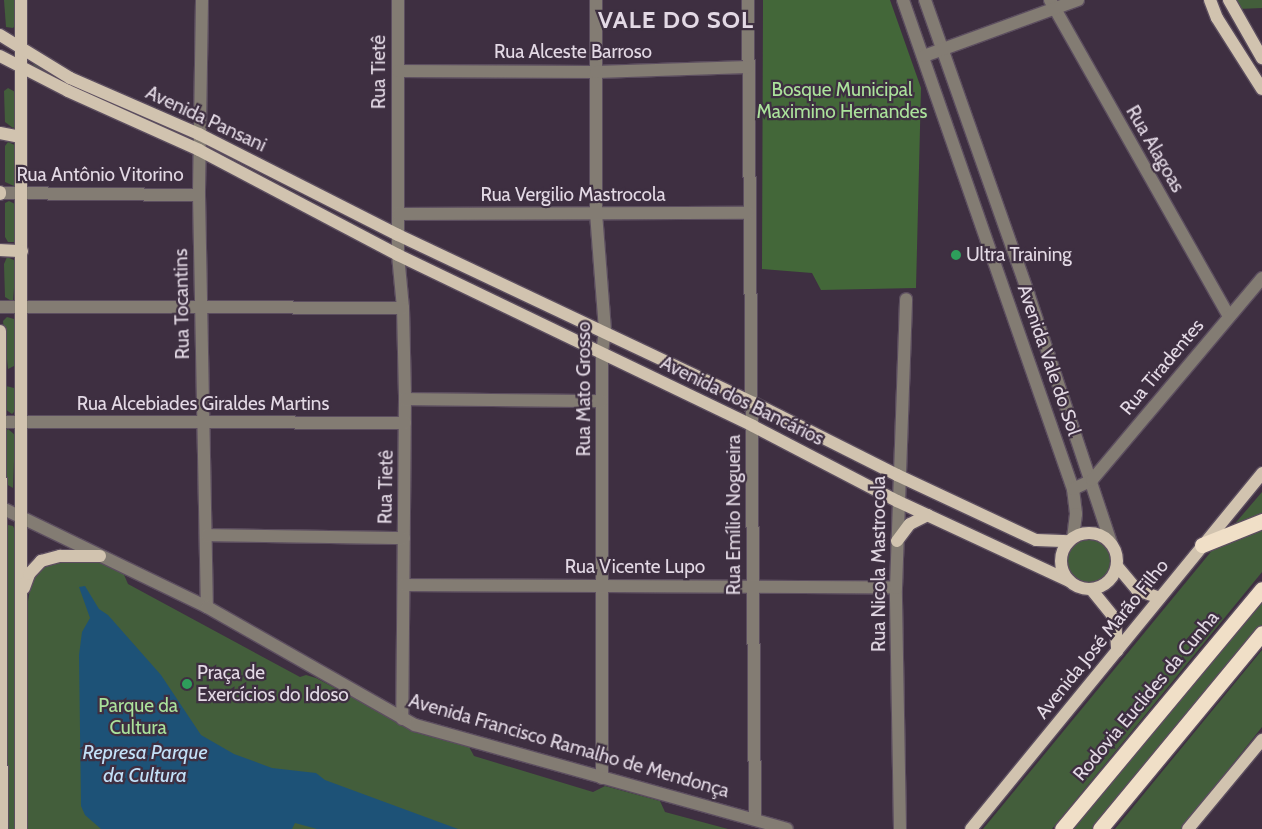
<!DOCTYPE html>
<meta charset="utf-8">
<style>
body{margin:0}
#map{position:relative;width:1262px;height:829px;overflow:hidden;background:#3e2f41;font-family:Cabin,sans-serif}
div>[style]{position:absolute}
.green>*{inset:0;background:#435e3b}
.round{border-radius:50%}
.forest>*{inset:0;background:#436739}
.water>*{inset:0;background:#1d5277}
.roads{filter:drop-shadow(1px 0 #5c4e5f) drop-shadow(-1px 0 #5c4e5f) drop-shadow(0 1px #5c4e5f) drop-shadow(0 -1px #5c4e5f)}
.minor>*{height:12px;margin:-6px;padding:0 6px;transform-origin:6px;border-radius:6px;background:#837c73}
.major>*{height:12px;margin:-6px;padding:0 6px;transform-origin:6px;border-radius:6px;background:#d1c3af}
.major>.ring{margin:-6px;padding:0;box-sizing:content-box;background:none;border:12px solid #d1c3af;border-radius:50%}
.highway>*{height:15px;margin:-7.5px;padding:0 7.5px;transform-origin:7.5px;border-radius:7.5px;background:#f0dfc7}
.dots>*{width:14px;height:14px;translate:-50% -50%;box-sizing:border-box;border:2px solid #3e2f41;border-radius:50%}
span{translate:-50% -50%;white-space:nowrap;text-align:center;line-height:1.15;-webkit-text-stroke:4.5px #3e2f41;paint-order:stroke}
.street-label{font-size:19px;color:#e3d9e5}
.park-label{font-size:19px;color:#abe29b}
.poi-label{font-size:19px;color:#e3d9e5}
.left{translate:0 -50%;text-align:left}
.water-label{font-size:20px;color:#c3e1f8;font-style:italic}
.district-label{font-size:24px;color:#e3d9e5;font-weight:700;letter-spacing:1px}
</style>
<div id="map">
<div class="green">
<i style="clip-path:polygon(4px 0,16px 0,16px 24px,13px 28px,6px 27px)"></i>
<i style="clip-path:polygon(1235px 0,1262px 0,1262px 8px,1238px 9px)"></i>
<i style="clip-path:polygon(34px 63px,192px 137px,190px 140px,32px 69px)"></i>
<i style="clip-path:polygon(8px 88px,17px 93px,17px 125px,13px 128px,5px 122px,4px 91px)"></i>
<i style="clip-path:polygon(8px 142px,17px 146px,17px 183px,14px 186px,5px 182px,5px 146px)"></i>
<i style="clip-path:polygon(9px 201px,17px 205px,15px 242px,8px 242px,5px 237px,5px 203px)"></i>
<i style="clip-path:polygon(7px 257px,16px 261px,13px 302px,5px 297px,4px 264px)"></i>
<i style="clip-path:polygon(7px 317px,14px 319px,14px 366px,8px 369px,3px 321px)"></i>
<i style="clip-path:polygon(6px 386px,14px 388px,15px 411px,12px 414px,5px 409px)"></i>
<i style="clip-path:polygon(8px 429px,15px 435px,13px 488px,6px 484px,5px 433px)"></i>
<i style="clip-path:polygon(1262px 492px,1262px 515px,1232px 527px)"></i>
<i style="clip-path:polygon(8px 525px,13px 526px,16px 532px,18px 829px,8px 829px)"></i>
<i style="clip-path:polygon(1262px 526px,1262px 572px,1052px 829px,983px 829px,1219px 542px)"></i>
<i class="round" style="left:1065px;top:537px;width:48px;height:48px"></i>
<i style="clip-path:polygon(102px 560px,122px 570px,128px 584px,300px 677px,306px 675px,316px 678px,403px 724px,468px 745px,474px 756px,593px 792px,605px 786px,660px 801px,665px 812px,728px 829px,25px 829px,28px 601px,31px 583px,41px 568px,51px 561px)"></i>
<i style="clip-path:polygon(1262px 600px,1262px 625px,1093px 829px,1069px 829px)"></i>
<i style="clip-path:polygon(1262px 650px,1262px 727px,1181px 829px,1115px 829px)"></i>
</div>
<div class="forest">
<i style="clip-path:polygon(763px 0,890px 0,921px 88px,916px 288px,821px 290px,812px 273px,762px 269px)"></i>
</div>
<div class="water">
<i style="clip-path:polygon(85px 586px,99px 609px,108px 615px,161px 675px,201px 735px,234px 754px,272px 768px,316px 773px,325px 780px,458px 829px,317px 829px,295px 823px,292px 829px,101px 829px,85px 815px,81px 806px,79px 655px,82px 632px,90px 618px,79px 587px)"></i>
</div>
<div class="roads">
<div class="minor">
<i style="left:202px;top:0;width:195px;rotate:90.9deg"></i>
<i style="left:199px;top:195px;width:412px;rotate:88.9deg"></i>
<i style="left:398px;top:0;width:255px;rotate:90deg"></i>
<i style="left:398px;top:255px;width:53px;rotate:84.6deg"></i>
<i style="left:403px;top:308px;width:91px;rotate:88.7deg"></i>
<i style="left:405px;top:399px;width:320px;rotate:90.5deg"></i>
<i style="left:596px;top:0;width:213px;rotate:90deg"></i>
<i style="left:596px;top:213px;width:118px;rotate:85.6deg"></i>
<i style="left:605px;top:331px;width:22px;rotate:98deg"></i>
<i style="left:602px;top:353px;width:425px;rotate:90deg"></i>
<i style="left:748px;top:0;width:819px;rotate:89.51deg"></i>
<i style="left:903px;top:0;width:518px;rotate:70.83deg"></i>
<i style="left:1073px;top:489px;width:25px;rotate:83deg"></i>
<i style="left:1076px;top:514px;width:24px;rotate:97deg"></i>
<i style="left:925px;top:0;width:311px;rotate:70.6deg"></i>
<i style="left:1028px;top:293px;width:263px;rotate:71.6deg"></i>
<i style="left:1050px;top:0;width:363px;rotate:60.5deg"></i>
<i style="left:924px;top:56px;width:164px;rotate:-20deg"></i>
<i style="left:398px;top:71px;width:198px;rotate:0.3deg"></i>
<i style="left:596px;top:72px;width:152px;rotate:-1.9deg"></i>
<i style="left:0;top:193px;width:199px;rotate:0.6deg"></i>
<i style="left:398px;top:214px;width:350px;rotate:-0.2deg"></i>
<i style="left:0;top:307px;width:403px;rotate:0.1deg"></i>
<i style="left:405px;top:399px;width:197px;rotate:0.6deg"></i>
<i style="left:0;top:422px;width:405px;rotate:0.1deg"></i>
<i style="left:1073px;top:489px;width:21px;rotate:-25deg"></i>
<i style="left:1092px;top:480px;width:264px;rotate:-49.9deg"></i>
<i style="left:0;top:507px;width:230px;rotate:25.8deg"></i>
<i style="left:207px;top:607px;width:239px;rotate:29.6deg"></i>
<i style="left:415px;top:725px;width:386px;rotate:15.6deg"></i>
<i style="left:207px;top:535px;width:197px;rotate:0.9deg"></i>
<i style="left:404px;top:585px;width:492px;rotate:0.3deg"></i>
<i style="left:900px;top:829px;width:241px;rotate:-91deg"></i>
<i style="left:896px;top:588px;width:289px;rotate:-88deg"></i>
</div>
<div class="major">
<i style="left:21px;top:0;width:829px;rotate:90deg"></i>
<i style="left:1210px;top:0;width:19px;rotate:69deg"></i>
<i style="left:1217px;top:18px;width:84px;rotate:57.6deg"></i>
<i style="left:1229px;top:0;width:67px;rotate:60.4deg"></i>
<i style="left:0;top:35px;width:82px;rotate:31.6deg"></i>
<i style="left:70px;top:78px;width:141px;rotate:23.5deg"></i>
<i style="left:199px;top:134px;width:223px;rotate:26.9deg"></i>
<i style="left:398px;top:235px;width:394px;rotate:25.3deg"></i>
<i style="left:754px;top:403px;width:160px;rotate:26.7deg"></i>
<i style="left:897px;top:475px;width:153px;rotate:25.1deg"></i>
<i style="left:1036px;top:540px;width:33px;rotate:2deg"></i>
<i style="left:0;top:56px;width:76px;rotate:27.2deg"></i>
<i style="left:68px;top:91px;width:144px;rotate:24.2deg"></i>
<i style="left:199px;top:150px;width:225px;rotate:27.8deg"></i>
<i style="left:398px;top:255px;width:394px;rotate:25.7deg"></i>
<i style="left:753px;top:426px;width:162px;rotate:27.5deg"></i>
<i style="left:897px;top:501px;width:190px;rotate:24.9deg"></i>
<i style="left:0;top:133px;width:21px;rotate:11deg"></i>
<i style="left:0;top:192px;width:2px;rotate:90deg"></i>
<i style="left:0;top:250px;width:22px;rotate:3deg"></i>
<i style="left:0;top:331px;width:498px;rotate:89.8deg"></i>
<i class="ring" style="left:1061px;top:533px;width:44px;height:44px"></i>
<i style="left:897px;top:541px;width:21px;rotate:-53deg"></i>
<i style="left:910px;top:524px;width:20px;rotate:-27deg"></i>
<i style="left:1117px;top:566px;width:31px;rotate:50deg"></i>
<i style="left:1137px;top:590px;width:24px;rotate:19deg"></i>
<i style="left:24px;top:588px;width:15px;rotate:-70deg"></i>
<i style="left:29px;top:574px;width:18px;rotate:-47deg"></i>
<i style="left:41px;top:561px;width:20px;rotate:-15deg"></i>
<i style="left:60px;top:556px;width:40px"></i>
<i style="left:1091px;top:589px;width:38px;rotate:51deg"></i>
<i style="left:1115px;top:619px;width:32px;rotate:86deg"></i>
<i style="left:971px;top:829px;width:460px;rotate:-50.7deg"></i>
<i style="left:1188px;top:829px;width:116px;rotate:-50.3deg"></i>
</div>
<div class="highway">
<i style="left:1202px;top:545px;width:65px;rotate:-21.8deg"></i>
<i style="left:1062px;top:829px;width:312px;rotate:-50.2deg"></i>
<i style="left:1100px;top:829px;width:254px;rotate:-50.4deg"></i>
</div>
</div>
<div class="dots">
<i style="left:956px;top:255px;background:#2e9e5b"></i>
<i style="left:187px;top:684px;background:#2e9e5b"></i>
</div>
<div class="street-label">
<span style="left:573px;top:52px">Rua Alceste Barroso</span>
<span style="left:379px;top:72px;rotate:-90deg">Rua Tietê</span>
<span style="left:206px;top:119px;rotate:25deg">Avenida Pansani</span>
<span style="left:1155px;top:149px;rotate:60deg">Rua Alagoas</span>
<span style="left:100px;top:175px">Rua Antônio Vitorino</span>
<span style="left:573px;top:195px">Rua Vergilio Mastrocola</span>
<span style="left:182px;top:304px;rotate:-91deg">Rua Tocantins</span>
<span style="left:1049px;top:360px;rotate:71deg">Avenida Vale do Sol</span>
<span style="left:1162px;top:367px;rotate:-50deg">Rua Tiradentes</span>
<span style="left:584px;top:389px;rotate:-90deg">Rua Mato Grosso</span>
<span style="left:742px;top:401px;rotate:26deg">Avenida dos Bancários</span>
<span style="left:203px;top:404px">Rua Alcebiades Giraldes Martins</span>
<span style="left:386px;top:487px;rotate:-89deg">Rua Tietê</span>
<span style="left:734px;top:515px;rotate:-90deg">Rua Emílio Nogueira</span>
<span style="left:879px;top:564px;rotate:-90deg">Rua Nicola Mastrocola</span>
<span style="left:635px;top:567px">Rua Vicente Lupo</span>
<span style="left:1102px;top:639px;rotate:-51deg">Avenida José Marão Filho</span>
<span style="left:1146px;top:696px;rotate:-50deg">Rodovia Euclides da Cunha</span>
<span style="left:569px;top:746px;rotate:16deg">Avenida Francisco Ramalho de Mendonça</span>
</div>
<div class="park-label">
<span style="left:842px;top:101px">Bosque Municipal<br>Maximino Hernandes</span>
<span style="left:138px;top:717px">Parque da<br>Cultura</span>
</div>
<div class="poi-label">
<span class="left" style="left:966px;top:255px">Ultra Training</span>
<span class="left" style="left:197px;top:684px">Praça de<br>Exercícios do Idoso</span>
</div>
<div class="water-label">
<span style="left:145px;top:764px">Represa Parque<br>da Cultura</span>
</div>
<div class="district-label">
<span style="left:676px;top:20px">VALE DO SOL</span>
</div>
</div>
